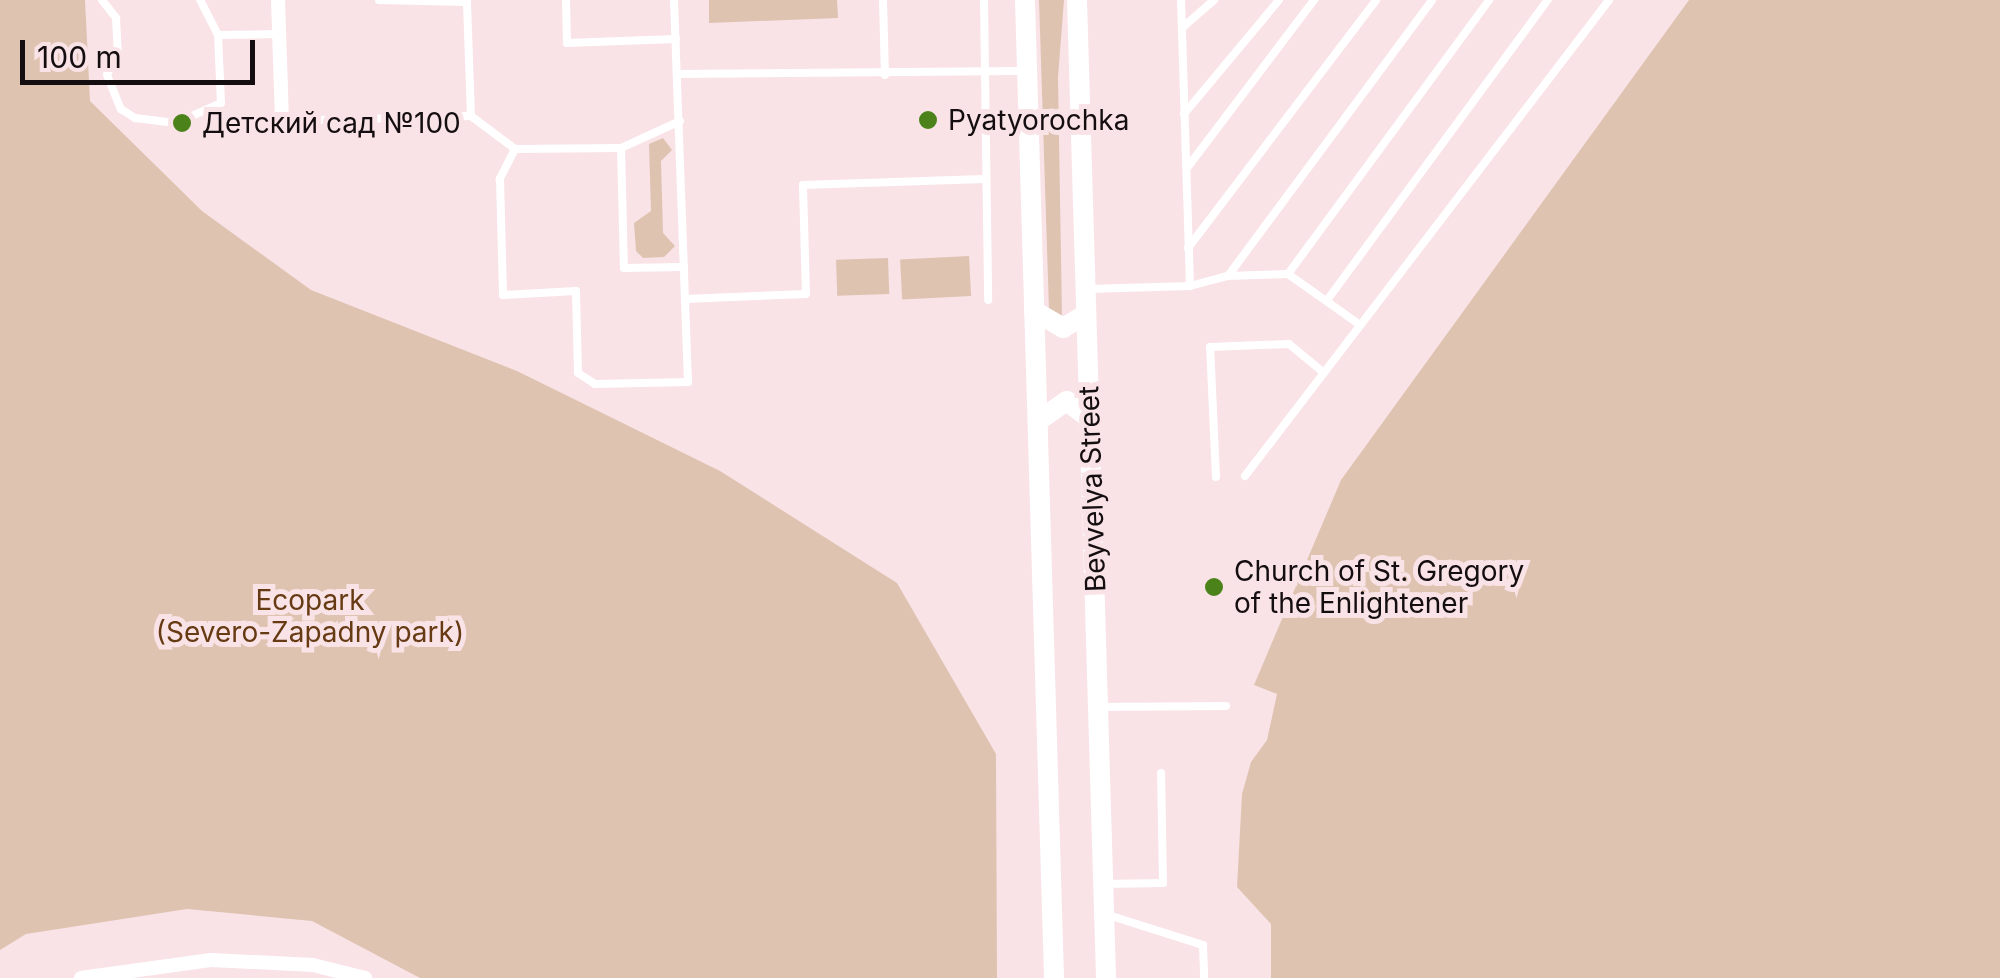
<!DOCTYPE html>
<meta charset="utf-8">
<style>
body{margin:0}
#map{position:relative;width:2000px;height:978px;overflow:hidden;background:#f9e3e7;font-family:Inter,sans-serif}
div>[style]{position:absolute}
.green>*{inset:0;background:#dec3b0;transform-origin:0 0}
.lane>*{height:8px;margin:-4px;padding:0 4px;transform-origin:4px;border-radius:4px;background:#fff}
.street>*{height:14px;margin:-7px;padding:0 7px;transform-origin:7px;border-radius:7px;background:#fff}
.secondary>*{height:20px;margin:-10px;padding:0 10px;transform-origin:10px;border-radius:10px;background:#fff}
.dots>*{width:28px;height:28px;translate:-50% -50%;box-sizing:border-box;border:5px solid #f9e3e7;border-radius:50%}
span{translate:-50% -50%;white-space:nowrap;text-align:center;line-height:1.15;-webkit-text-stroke:10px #f9e3e7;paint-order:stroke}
.poi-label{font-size:28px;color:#150e10}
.left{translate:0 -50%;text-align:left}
.street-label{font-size:28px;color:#150e10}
.park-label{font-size:28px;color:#663a12}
.scale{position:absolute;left:20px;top:40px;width:235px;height:45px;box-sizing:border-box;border:5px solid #150e10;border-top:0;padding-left:12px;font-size:30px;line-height:35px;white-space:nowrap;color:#150e10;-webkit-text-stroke:8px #f9e3e7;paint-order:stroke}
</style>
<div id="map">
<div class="green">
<i style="clip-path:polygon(0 0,85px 0,90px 101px,202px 211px,311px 290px,517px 371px,720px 471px,897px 583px,996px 754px,997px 978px,420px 978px,312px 921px,187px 909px,26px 934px,0 950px)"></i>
<i style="clip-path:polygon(709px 0,837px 0,838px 18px,709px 23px)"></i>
<i style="clip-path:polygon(1039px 0,1064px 0,1058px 77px,1062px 316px,1049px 310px)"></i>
<i style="clip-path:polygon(1689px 0,2000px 0,2000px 978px,1271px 978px,1271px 924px,1237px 887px,1242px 794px,1251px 762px,1267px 740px,1277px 694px,1254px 685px,1341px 480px)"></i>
<i style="clip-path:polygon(663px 138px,672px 150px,661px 161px,663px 233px,675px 246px,664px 257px,643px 258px,636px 251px,634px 223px,651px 211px,649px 144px)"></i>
<i style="left:969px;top:256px;width:40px;height:69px;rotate:87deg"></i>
<i style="left:888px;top:258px;width:36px;height:52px;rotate:88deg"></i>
</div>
<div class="lane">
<i style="left:102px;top:0;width:23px;rotate:52deg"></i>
<i style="left:116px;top:18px;width:34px;rotate:87deg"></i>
<i style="left:118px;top:52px;width:25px;rotate:116deg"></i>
<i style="left:107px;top:75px;width:37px;rotate:68deg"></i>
<i style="left:121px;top:109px;width:17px;rotate:33deg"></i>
<i style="left:135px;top:118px;width:41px;rotate:7deg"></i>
<i style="left:176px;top:123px;width:49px;rotate:-24deg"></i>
<i style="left:221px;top:103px;width:68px;rotate:-92.5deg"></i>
<i style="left:218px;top:35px;width:39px;rotate:-117deg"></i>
<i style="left:379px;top:0;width:88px;rotate:1.3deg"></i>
<i style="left:467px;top:2px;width:114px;rotate:88deg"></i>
<i style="left:566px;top:0;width:43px;rotate:88.7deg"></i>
<i style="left:567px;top:43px;width:109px;rotate:-2.1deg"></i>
<i style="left:883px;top:0;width:75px;rotate:88.5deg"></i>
<i style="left:984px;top:0;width:300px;rotate:89.2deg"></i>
<i style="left:1181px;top:0;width:286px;rotate:88.2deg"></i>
<i style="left:1182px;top:28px;width:43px;rotate:-41.2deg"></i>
<i style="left:218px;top:35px;width:61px;rotate:-0.9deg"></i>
<i style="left:677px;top:74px;width:350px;rotate:-0.5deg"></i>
<i style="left:1184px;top:114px;width:148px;rotate:-50.2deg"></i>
<i style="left:282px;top:121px;width:189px;rotate:-1.5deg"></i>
<i style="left:471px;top:116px;width:55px;rotate:36.9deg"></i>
<i style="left:515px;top:149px;width:34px;rotate:117deg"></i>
<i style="left:500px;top:179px;width:116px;rotate:88.5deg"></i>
<i style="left:503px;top:295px;width:73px;rotate:-3.1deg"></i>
<i style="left:576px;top:291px;width:82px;rotate:88.6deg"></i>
<i style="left:578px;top:373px;width:20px;rotate:33deg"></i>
<i style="left:595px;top:384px;width:93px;rotate:-1.2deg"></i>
<i style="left:688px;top:382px;width:382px;rotate:-92.1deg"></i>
<i style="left:680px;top:121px;width:65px;rotate:155.4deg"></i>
<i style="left:621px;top:148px;width:120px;rotate:88.6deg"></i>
<i style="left:624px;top:268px;width:60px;rotate:-1deg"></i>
<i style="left:515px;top:149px;width:106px;rotate:-0.5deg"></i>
<i style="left:1187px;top:168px;width:211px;rotate:-52.9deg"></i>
<i style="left:1188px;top:248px;width:311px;rotate:-52.8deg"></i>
<i style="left:1288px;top:274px;width:340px;rotate:-53.7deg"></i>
<i style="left:1228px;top:276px;width:343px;rotate:-53.5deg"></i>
<i style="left:1088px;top:289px;width:102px;rotate:-1.7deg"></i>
<i style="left:1190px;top:286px;width:39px;rotate:-15deg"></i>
<i style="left:1228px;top:276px;width:60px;rotate:-1.9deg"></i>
<i style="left:1288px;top:274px;width:88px;rotate:35.3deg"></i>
<i style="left:685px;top:299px;width:121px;rotate:-2.4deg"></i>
<i style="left:806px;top:294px;width:109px;rotate:-91.6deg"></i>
<i style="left:803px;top:185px;width:181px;rotate:-1.9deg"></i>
<i style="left:1328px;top:299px;width:371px;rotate:-53.7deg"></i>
<i style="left:1245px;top:476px;width:599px;rotate:-52.59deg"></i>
<i style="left:1216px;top:477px;width:130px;rotate:-92.6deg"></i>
<i style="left:1210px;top:347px;width:79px;rotate:-2.2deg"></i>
<i style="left:1289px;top:344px;width:45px;rotate:39.6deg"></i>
<i style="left:1099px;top:707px;width:127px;rotate:-0.5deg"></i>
<i style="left:1104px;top:884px;width:59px;rotate:-1deg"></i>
<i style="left:1163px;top:883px;width:110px;rotate:-91deg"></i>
<i style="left:1105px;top:914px;width:103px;rotate:17.6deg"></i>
<i style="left:1203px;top:945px;width:33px;rotate:88deg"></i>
</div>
<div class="street">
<i style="left:278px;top:0;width:121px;rotate:88.1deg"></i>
<i style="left:81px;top:978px;width:131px;rotate:-7.9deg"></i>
<i style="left:211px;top:960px;width:102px;rotate:2.8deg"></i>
<i style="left:313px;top:965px;width:54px;rotate:14deg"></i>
</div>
<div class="secondary">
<i style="left:1025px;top:0;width:978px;rotate:88.3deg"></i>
<i style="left:1077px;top:0;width:978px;rotate:88.3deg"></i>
<i style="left:1034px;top:311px;width:34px;rotate:30deg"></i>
<i style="left:1063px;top:328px;width:27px;rotate:-31deg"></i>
<i style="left:1038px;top:421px;width:35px;rotate:-35deg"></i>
<i style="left:1067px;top:401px;width:29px;rotate:38deg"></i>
</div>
<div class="dots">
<i style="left:928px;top:120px;background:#4b821a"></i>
<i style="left:182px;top:123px;background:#4b821a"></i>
<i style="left:1214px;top:587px;background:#4b821a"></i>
</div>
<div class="poi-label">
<span class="left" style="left:948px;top:120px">Pyatyorochka</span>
<span class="left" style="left:202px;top:123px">Детский сад №100</span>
<span class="left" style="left:1234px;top:587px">Church of St. Gregory<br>of the Enlightener</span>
</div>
<div class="street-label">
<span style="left:1092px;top:489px;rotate:-92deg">Beyvelya Street</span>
</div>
<div class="park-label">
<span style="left:310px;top:616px">Ecopark<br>(Severo-Zapadny park)</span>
</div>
<div class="scale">100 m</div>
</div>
